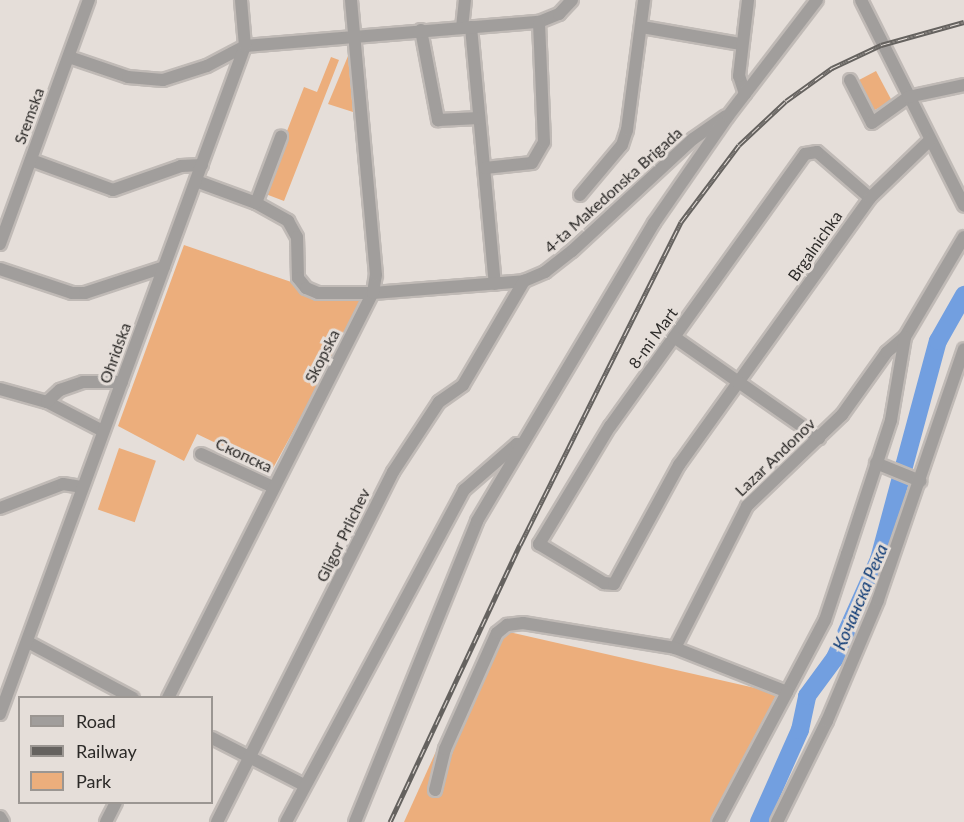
<!DOCTYPE html>
<meta charset="utf-8">
<style>
body{margin:0}
#map{position:relative;width:964px;height:822px;overflow:hidden;background:#e5ded9;font-family:Lato,sans-serif}
div>[style]{position:absolute}
.green>*{inset:0;background:#ecae7c;transform-origin:0 0}
.river>*{height:18px;margin:-9px;padding:0 9px;transform-origin:9px;border-radius:9px;background:#729fe0}
.roads{filter:drop-shadow(2px 0 #c0bab6) drop-shadow(-2px 0 #c0bab6) drop-shadow(0 2px #c0bab6) drop-shadow(0 -2px #c0bab6)}
.minor>*{height:12px;margin:-6px;padding:0 6px;transform-origin:6px;border-radius:6px;background:#a19e9c}
.rail>*{height:5px;margin-top:-2.5px;transform-origin:0;background:repeating-linear-gradient(90deg,#e5ded9 0 9px,#65625f 0 18px);box-sizing:border-box;border-block:2px solid #65625f}
span{translate:-50% -50%;white-space:nowrap;text-align:center;line-height:1.15;-webkit-text-stroke:6px #e5ded9;paint-order:stroke}
.street-label{font-size:16px;color:#2c2a28}
.water-label{font-size:18px;color:#103c76;font-style:italic}
.legend{position:absolute;left:18px;top:696px;width:195px;height:108px;box-sizing:border-box;background:#e5ded9;border:2px solid #9b9692;margin:0;padding:8px 10px;list-style:none;font-size:18px;color:#2c2a28}
.legend li{display:flex;align-items:center;gap:12px;height:30px}
.legend b{width:30px;border:2px solid #9b9692}
</style>
<div id="map">
<div class="green">
<i style="clip-path:polygon(348px 56px,353px 112px,328px 104px)"></i>
<i style="clip-path:polygon(331px 57px,339px 60px,284px 201px,263px 193px,304px 87px,317px 92px)"></i>
<i style="left:876px;top:71px;width:34px;height:23px;rotate:62deg"></i>
<i style="clip-path:polygon(184px 245px,300px 285px,317px 300px,365px 300px,272px 470px,197px 434px,184px 461px,118px 426px)"></i>
<i style="left:119px;top:448px;width:39px;height:65px;rotate:19deg"></i>
<i style="clip-path:polygon(492px 628px,777px 693px,716px 822px,404px 822px)"></i>
</div>
<div class="river">
<i style="left:759px;top:822px;width:101px;rotate:-66deg"></i>
<i style="left:800px;top:730px;width:35px;rotate:-78deg"></i>
<i style="left:807px;top:696px;width:47px;rotate:-53.6deg"></i>
<i style="left:835px;top:658px;width:108px;rotate:-66deg"></i>
<i style="left:879px;top:559px;width:226px;rotate:-74.9deg"></i>
<i style="left:938px;top:341px;width:53px;rotate:-60.5deg"></i>
</div>
<div class="roads">
<div class="minor">
<i style="left:861px;top:0;width:230px;rotate:63.4deg"></i>
<i style="left:471px;top:27px;width:258px;rotate:84.7deg"></i>
<i style="left:642px;top:27px;width:99px;rotate:9.8deg"></i>
<i style="left:462px;top:28px;width:28px;rotate:-84deg"></i>
<i style="left:421px;top:30px;width:92px;rotate:79.3deg"></i>
<i style="left:438px;top:120px;width:41px;rotate:-2.8deg"></i>
<i style="left:69px;top:57px;width:62px;rotate:18.7deg"></i>
<i style="left:128px;top:77px;width:35px;rotate:5deg"></i>
<i style="left:163px;top:80px;width:46px;rotate:-17.7deg"></i>
<i style="left:207px;top:66px;width:43px;rotate:-27.8deg"></i>
<i style="left:245px;top:46px;width:295px;rotate:-4.7deg"></i>
<i style="left:539px;top:22px;width:22px;rotate:-22deg"></i>
<i style="left:559px;top:14px;width:19px;rotate:-47deg"></i>
<i style="left:850px;top:80px;width:48px;rotate:62.9deg"></i>
<i style="left:872px;top:123px;width:44px;rotate:-35.8deg"></i>
<i style="left:908px;top:97px;width:57px;rotate:-12.1deg"></i>
<i style="left:745px;top:94px;width:19px;rotate:-108deg"></i>
<i style="left:739px;top:76px;width:77px;rotate:-83.2deg"></i>
<i style="left:31px;top:160px;width:87px;rotate:20.1deg"></i>
<i style="left:113px;top:190px;width:72px;rotate:-19.4deg"></i>
<i style="left:181px;top:166px;width:21px;rotate:-3deg"></i>
<i style="left:485px;top:168px;width:47px;rotate:-6.1deg"></i>
<i style="left:532px;top:163px;width:24px;rotate:-60deg"></i>
<i style="left:544px;top:142px;width:120px;rotate:-92.4deg"></i>
<i style="left:196px;top:181px;width:64px;rotate:20.1deg"></i>
<i style="left:256px;top:203px;width:37px;rotate:29deg"></i>
<i style="left:288px;top:221px;width:18px;rotate:61deg"></i>
<i style="left:297px;top:237px;width:41px;rotate:88.6deg"></i>
<i style="left:298px;top:278px;width:13px;rotate:51deg"></i>
<i style="left:306px;top:288px;width:13px;rotate:23deg"></i>
<i style="left:318px;top:293px;width:55px"></i>
<i style="left:373px;top:293px;width:151px;rotate:-4.5deg"></i>
<i style="left:524px;top:281px;width:23px;rotate:-23deg"></i>
<i style="left:545px;top:272px;width:34px;rotate:-38deg"></i>
<i style="left:572px;top:251px;width:165px;rotate:-42.8deg"></i>
<i style="left:693px;top:139px;width:39px;rotate:-35deg"></i>
<i style="left:580px;top:195px;width:65px;rotate:-50deg"></i>
<i style="left:622px;top:145px;width:16px;rotate:-72deg"></i>
<i style="left:627px;top:130px;width:131px;rotate:-82.5deg"></i>
<i style="left:870px;top:198px;width:70px;rotate:-139deg"></i>
<i style="left:817px;top:152px;width:12px;rotate:171deg"></i>
<i style="left:805px;top:154px;width:335px;rotate:125.6deg"></i>
<i style="left:610px;top:426px;width:138px;rotate:121deg"></i>
<i style="left:539px;top:544px;width:76px;rotate:31deg"></i>
<i style="left:604px;top:583px;width:10px;rotate:6deg"></i>
<i style="left:614px;top:584px;width:136px;rotate:-61.4deg"></i>
<i style="left:679px;top:465px;width:328px;rotate:-54.4deg"></i>
<i style="left:870px;top:198px;width:83px;rotate:-44deg"></i>
<i style="left:256px;top:203px;width:71px;rotate:-69.3deg"></i>
<i style="left:0;top:244px;width:260px;rotate:-70deg"></i>
<i style="left:0;top:269px;width:76px;rotate:18.4deg"></i>
<i style="left:72px;top:293px;width:13px"></i>
<i style="left:85px;top:293px;width:83px;rotate:-18.2deg"></i>
<i style="left:674px;top:337px;width:177px;rotate:34.9deg"></i>
<i style="left:0;top:389px;width:49px;rotate:15.5deg"></i>
<i style="left:47px;top:402px;width:63px;rotate:27.4deg"></i>
<i style="left:47px;top:402px;width:18px;rotate:-43deg"></i>
<i style="left:60px;top:390px;width:24px;rotate:-19deg"></i>
<i style="left:83px;top:382px;width:39px"></i>
<i style="left:201px;top:454px;width:79px;rotate:24.6deg"></i>
<i style="left:876px;top:463px;width:48px;rotate:22.2deg"></i>
<i style="left:0;top:508px;width:67px;rotate:-20.9deg"></i>
<i style="left:63px;top:484px;width:20px;rotate:9deg"></i>
<i style="left:28px;top:642px;width:119px;rotate:28.1deg"></i>
<i style="left:675px;top:648px;width:159px;rotate:-63.1deg"></i>
<i style="left:747px;top:506px;width:132px;rotate:-43.8deg"></i>
<i style="left:842px;top:415px;width:77px;rotate:-54.5deg"></i>
<i style="left:887px;top:352px;width:23px;rotate:-40deg"></i>
<i style="left:905px;top:337px;width:116px;rotate:-59.5deg"></i>
<i style="left:168px;top:698px;width:454px;rotate:-63.2deg"></i>
<i style="left:373px;top:293px;width:18px;rotate:-81deg"></i>
<i style="left:376px;top:275px;width:276px;rotate:-95.2deg"></i>
<i style="left:0;top:714px;width:712px;rotate:-69.86deg"></i>
<i style="left:245px;top:46px;width:46px;rotate:-95deg"></i>
<i style="left:212px;top:738px;width:103px;rotate:27.1deg"></i>
<i style="left:435px;top:790px;width:42px;rotate:-76.3deg"></i>
<i style="left:445px;top:749px;width:127px;rotate:-65.9deg"></i>
<i style="left:497px;top:633px;width:13px;rotate:-39deg"></i>
<i style="left:507px;top:625px;width:16px;rotate:-7deg"></i>
<i style="left:523px;top:623px;width:154px;rotate:9.3deg"></i>
<i style="left:675px;top:648px;width:120px;rotate:21.4deg"></i>
<i style="left:787px;top:692px;width:81px;rotate:-62.2deg"></i>
<i style="left:825px;top:620px;width:70px;rotate:-71.6deg"></i>
<i style="left:847px;top:554px;width:141px;rotate:-71.8deg"></i>
<i style="left:891px;top:420px;width:84px;rotate:-80.4deg"></i>
<i style="left:0;top:817px;width:6px;rotate:59deg"></i>
<i style="left:106px;top:822px;width:22px;rotate:-63deg"></i>
<i style="left:217px;top:822px;width:392px;rotate:-63.3deg"></i>
<i style="left:393px;top:472px;width:84px;rotate:-56.7deg"></i>
<i style="left:439px;top:402px;width:29px;rotate:-35deg"></i>
<i style="left:463px;top:385px;width:121px;rotate:-59.6deg"></i>
<i style="left:286px;top:822px;width:377px;rotate:-61.8deg"></i>
<i style="left:464px;top:490px;width:70px;rotate:-41deg"></i>
<i style="left:517px;top:444px;width:5px"></i>
<i style="left:355px;top:822px;width:325px;rotate:-67.9deg"></i>
<i style="left:477px;top:521px;width:347px;rotate:-59.3deg"></i>
<i style="left:654px;top:223px;width:130px;rotate:-55.3deg"></i>
<i style="left:728px;top:116px;width:146px;rotate:-52.5deg"></i>
<i style="left:718px;top:822px;width:147px;rotate:-62deg"></i>
<i style="left:777px;top:822px;width:113px;rotate:-63.7deg"></i>
<i style="left:827px;top:721px;width:131px;rotate:-67.1deg"></i>
<i style="left:878px;top:600px;width:265px;rotate:-71.1deg"></i>
</div>
</div>
<div class="rail">
<i style="left:390px;top:822px;width:306px;rotate:-64.9deg"></i>
<i style="left:520px;top:545px;width:361px;rotate:-63.5deg"></i>
<i style="left:681px;top:222px;width:96px;rotate:-53deg"></i>
<i style="left:739px;top:145px;width:64px;rotate:-43.1deg"></i>
<i style="left:786px;top:101px;width:57px;rotate:-35.7deg"></i>
<i style="left:832px;top:68px;width:54px;rotate:-25.1deg"></i>
<i style="left:881px;top:45px;width:86px;rotate:-15.5deg"></i>
</div>
<div class="street-label">
<span style="left:29px;top:116px;rotate:-70deg">Sremska</span>
<span style="left:613px;top:190px;rotate:-42deg">4-ta Makedonska Brigada</span>
<span style="left:815px;top:246px;rotate:-55deg">Brgalnichka</span>
<span style="left:653px;top:338px;rotate:-54deg">8-mi Mart</span>
<span style="left:115px;top:353px;rotate:-70deg">Ohridska</span>
<span style="left:322px;top:356px;rotate:-63deg">Skopska</span>
<span style="left:244px;top:455px;rotate:25deg">Скопска</span>
<span style="left:775px;top:457px;rotate:-44deg">Lazar Andonov</span>
<span style="left:343px;top:535px;rotate:-64deg">Gligor Prlichev</span>
</div>
<div class="water-label">
<span style="left:860px;top:597px;rotate:-67deg">Кочанска Река</span>
</div>
<ul class="legend">
<li><b style="height:8px;background:#a19e9c"></b>Road</li>
<li><b style="height:8px;background:#65625f"></b>Railway</li>
<li><b style="height:16px;background:#ecae7c"></b>Park</li>
</ul>
</div>
